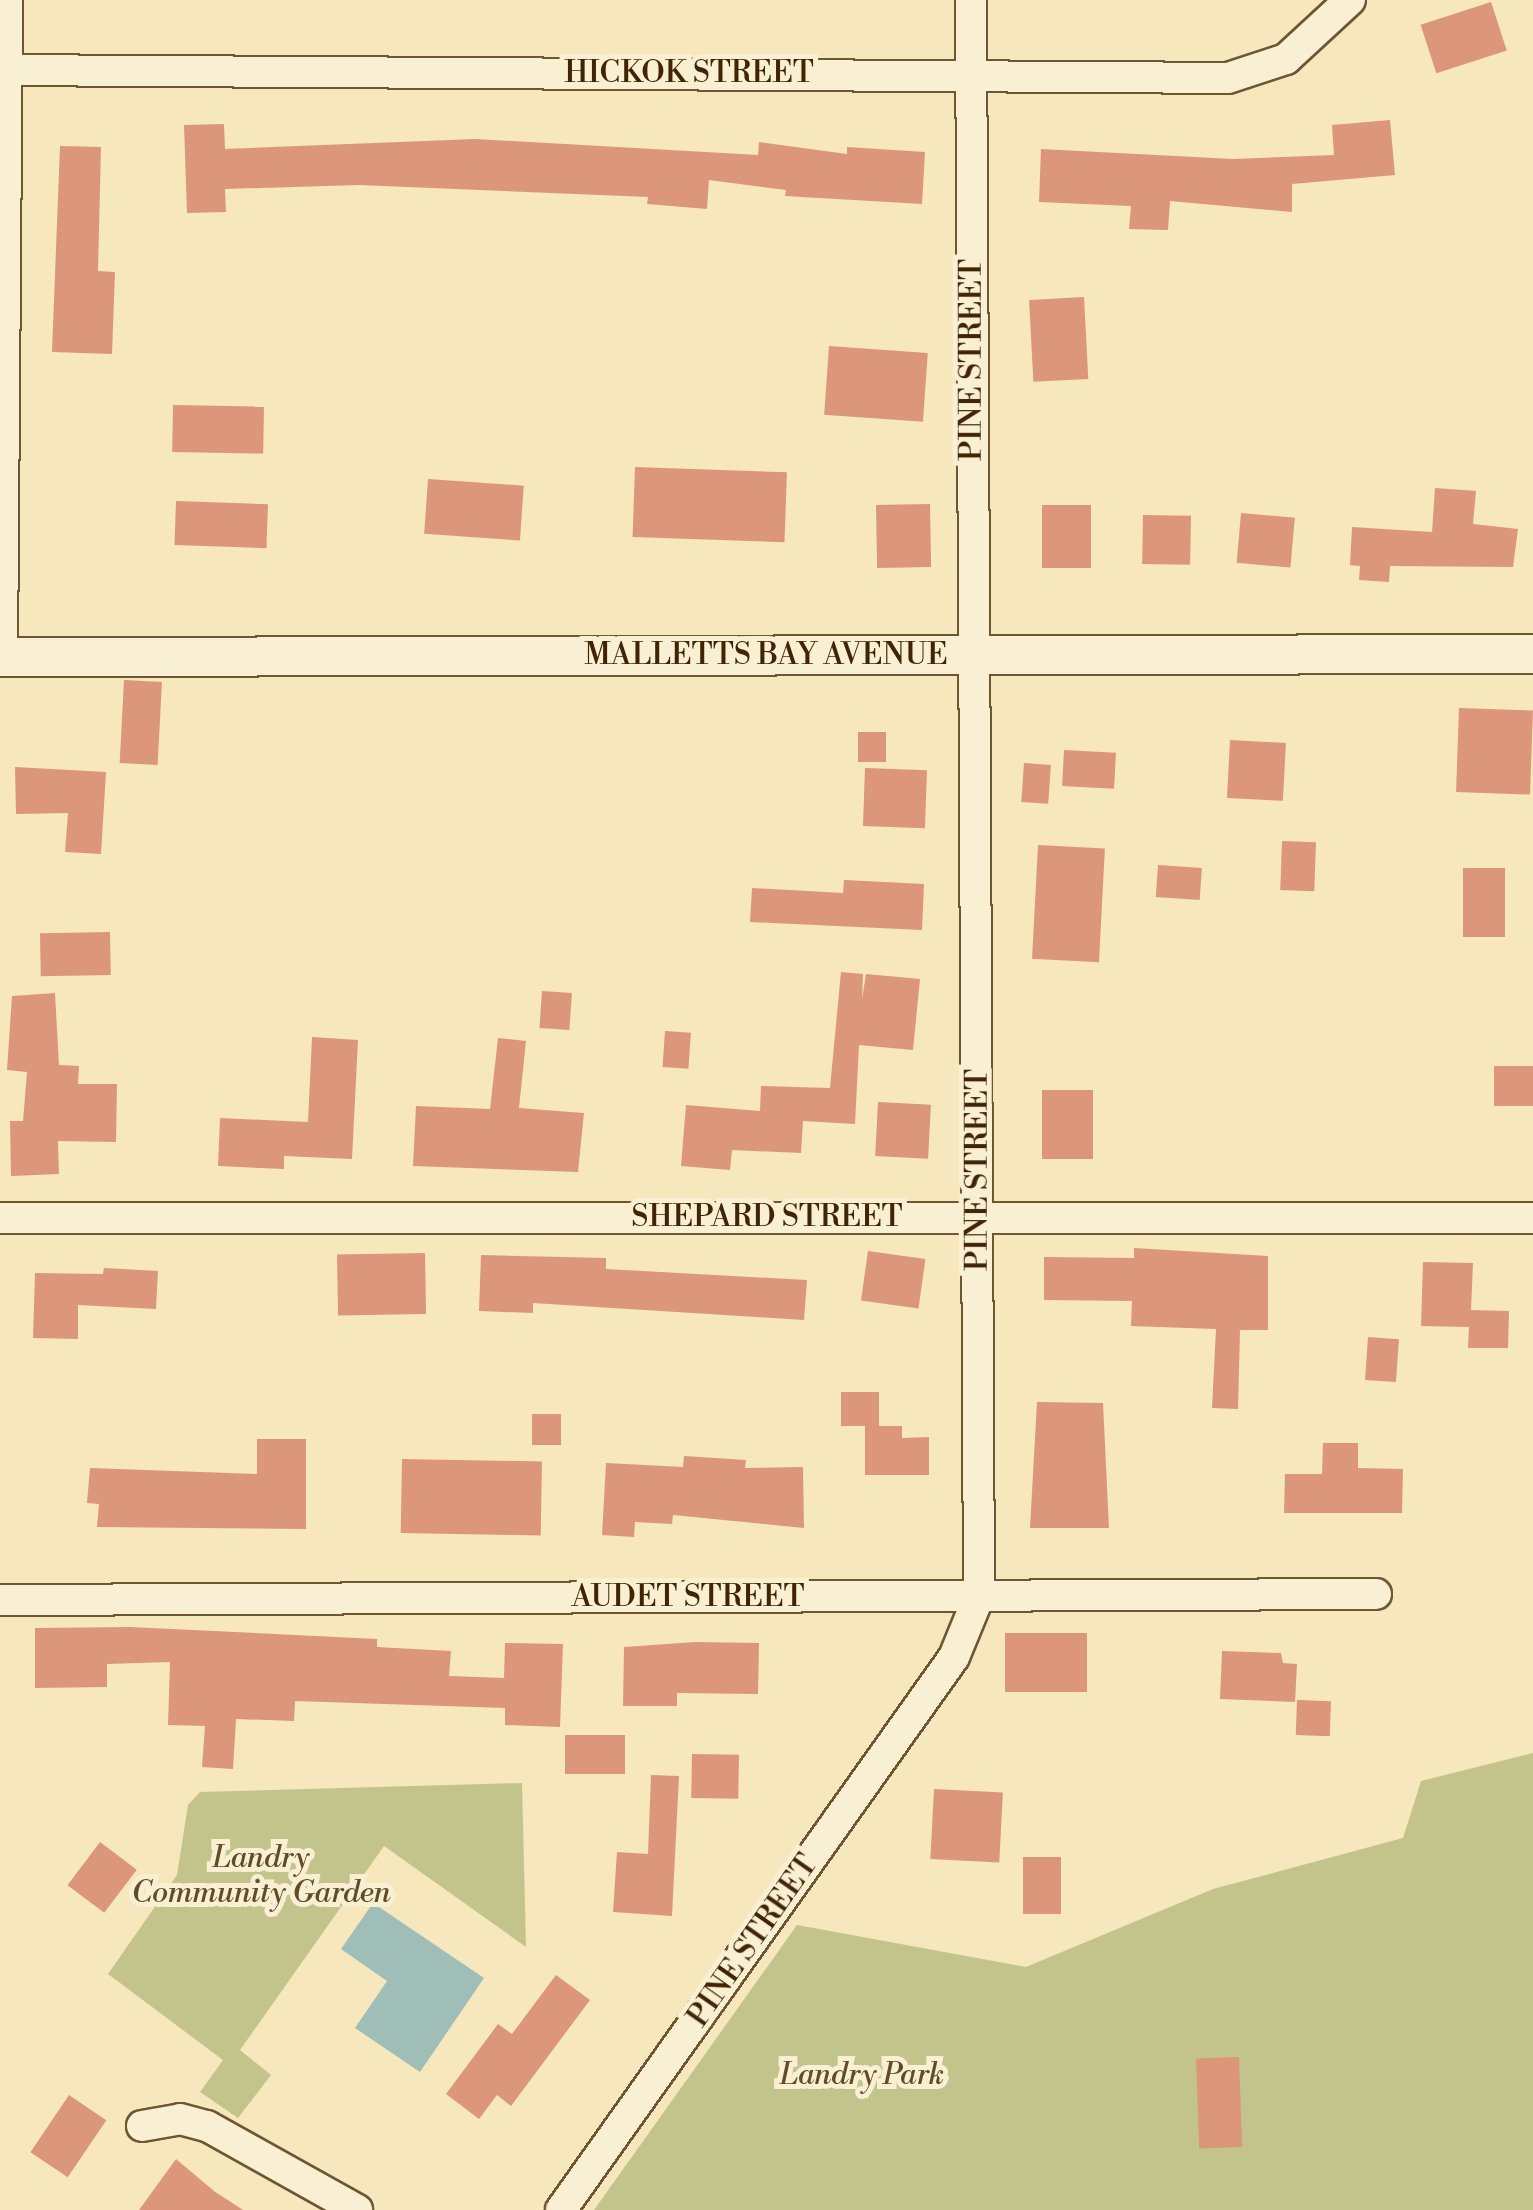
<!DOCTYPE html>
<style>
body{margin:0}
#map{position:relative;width:1533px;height:2210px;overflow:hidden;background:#f6e7bc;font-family:"Libre Bodoni",serif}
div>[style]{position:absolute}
.green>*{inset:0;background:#c2c48c}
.water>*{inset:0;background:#9fbeb8}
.building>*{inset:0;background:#dc977a;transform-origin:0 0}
.roads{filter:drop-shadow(2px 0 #6e5633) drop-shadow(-2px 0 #6e5633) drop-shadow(0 2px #6e5633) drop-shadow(0 -2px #6e5633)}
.minor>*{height:30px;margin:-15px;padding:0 15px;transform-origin:15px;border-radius:15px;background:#f9efd3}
.tertiary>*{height:38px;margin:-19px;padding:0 19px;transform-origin:19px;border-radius:19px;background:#f9efd3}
span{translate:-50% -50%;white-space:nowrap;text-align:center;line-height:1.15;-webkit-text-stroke:10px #f9efd3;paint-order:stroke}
.street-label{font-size:30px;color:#402505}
.park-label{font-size:30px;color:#604d27;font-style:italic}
</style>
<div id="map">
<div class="green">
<i style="clip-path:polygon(1533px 1753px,1533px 2210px,594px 2210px,797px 1925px,1026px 1967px,1213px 1889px,1403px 1838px,1421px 1781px)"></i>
<i style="clip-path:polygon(522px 1783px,526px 1947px,384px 1846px,240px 2050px,271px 2075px,238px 2118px,200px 2092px,223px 2060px,108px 1974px,177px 1875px,188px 1805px,200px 1792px)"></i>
</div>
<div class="water">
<i style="clip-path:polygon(373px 1903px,484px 1978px,420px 2072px,355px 2028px,387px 1981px,341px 1949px)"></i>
</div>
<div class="building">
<i style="left:1491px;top:2px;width:51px;height:74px;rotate:72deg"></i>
<i style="clip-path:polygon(1390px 120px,1395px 175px,1292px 184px,1292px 212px,1170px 201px,1168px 230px,1129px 229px,1131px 206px,1039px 202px,1041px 149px,1233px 159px,1334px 155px,1332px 125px)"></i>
<i style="clip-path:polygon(224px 124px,225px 149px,475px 139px,758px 155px,759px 142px,847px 154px,847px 147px,925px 152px,922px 204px,785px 196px,786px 190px,709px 180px,707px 209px,647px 204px,648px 197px,359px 185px,225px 189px,226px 212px,187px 213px,184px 125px)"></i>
<i style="clip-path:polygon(60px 146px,101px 147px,98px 271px,115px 272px,112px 354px,52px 352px)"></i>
<i style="left:1084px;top:297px;width:82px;height:55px;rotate:87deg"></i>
<i style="left:829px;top:346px;width:99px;height:69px;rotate:4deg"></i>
<i style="left:173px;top:405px;width:91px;height:47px;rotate:1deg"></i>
<i style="left:635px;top:467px;width:152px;height:70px;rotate:2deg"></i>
<i style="left:428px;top:479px;width:96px;height:55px;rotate:4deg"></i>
<i style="clip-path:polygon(1435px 488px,1476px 491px,1473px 524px,1518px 529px,1513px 567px,1390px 566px,1389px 582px,1359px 580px,1360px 566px,1350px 565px,1352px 527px,1432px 532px)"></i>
<i style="left:176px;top:501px;width:92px;height:44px;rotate:2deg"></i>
<i style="left:930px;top:504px;width:63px;height:54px;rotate:89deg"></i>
<i style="left:1042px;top:505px;width:49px;height:63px"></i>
<i style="left:1241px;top:513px;width:54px;height:50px;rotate:5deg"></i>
<i style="left:1143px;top:515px;width:48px;height:49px;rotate:1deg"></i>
<i style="left:124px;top:680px;width:38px;height:83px;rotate:3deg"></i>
<i style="left:1459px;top:708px;width:74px;height:84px;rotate:2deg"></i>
<i style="left:858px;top:732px;width:28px;height:30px"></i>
<i style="left:1230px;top:740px;width:56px;height:58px;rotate:3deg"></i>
<i style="left:1064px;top:750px;width:52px;height:36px;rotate:3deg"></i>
<i style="left:1024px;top:763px;width:27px;height:39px;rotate:4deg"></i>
<i style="clip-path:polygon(15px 767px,106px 772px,101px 854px,65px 852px,68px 813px,16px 814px)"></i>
<i style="left:865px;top:768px;width:62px;height:58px;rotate:2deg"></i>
<i style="left:1282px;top:841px;width:34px;height:49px;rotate:2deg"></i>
<i style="left:1038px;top:845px;width:67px;height:114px;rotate:3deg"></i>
<i style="left:1158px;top:865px;width:44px;height:32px;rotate:4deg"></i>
<i style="left:1463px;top:868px;width:42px;height:69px"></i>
<i style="clip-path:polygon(844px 880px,924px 884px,922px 930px,750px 922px,752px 888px,843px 893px)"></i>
<i style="left:110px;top:932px;width:43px;height:70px;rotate:89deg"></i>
<i style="clip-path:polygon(841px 972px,863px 974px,862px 999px,866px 974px,920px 979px,913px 1050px,859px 1045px,855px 1124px,803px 1121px,801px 1153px,732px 1150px,730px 1170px,681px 1166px,686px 1105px,760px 1111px,761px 1086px,830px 1088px)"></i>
<i style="left:542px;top:991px;width:30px;height:37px;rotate:4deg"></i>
<i style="clip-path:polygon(55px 993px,59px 1065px,79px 1066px,78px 1084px,117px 1084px,116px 1142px,58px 1141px,59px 1174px,11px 1176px,10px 1121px,23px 1121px,27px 1072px,7px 1070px,12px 996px)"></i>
<i style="left:665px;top:1031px;width:26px;height:36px;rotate:4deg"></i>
<i style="clip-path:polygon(312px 1037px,358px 1040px,352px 1159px,284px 1156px,284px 1169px,218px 1166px,220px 1118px,308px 1122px)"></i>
<i style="clip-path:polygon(498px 1038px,526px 1041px,519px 1108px,584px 1113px,578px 1172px,413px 1166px,416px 1106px,490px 1109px)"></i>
<i style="left:1533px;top:1066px;width:40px;height:39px;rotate:90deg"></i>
<i style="left:1042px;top:1090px;width:51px;height:69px"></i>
<i style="left:878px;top:1102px;width:53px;height:54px;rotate:3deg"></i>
<i style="clip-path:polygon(1134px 1248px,1268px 1256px,1268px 1330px,1240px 1330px,1238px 1409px,1212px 1408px,1216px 1329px,1131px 1326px,1132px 1301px,1044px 1300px,1044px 1257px,1134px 1258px)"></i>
<i style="left:868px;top:1251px;width:58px;height:50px;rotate:8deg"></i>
<i style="left:425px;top:1253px;width:61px;height:88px;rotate:89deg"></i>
<i style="clip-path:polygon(481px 1255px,606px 1258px,606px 1269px,807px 1280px,804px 1320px,533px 1303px,533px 1313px,479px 1311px)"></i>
<i style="clip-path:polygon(1423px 1262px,1473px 1263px,1471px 1310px,1509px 1311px,1508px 1348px,1468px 1348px,1469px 1327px,1421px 1326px)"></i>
<i style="clip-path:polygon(104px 1268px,158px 1271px,156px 1309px,78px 1305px,78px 1339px,33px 1338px,35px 1273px,103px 1274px)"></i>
<i style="left:1368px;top:1337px;width:31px;height:43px;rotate:4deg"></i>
<i style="left:841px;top:1392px;width:38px;height:34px"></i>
<i style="clip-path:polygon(1037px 1402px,1103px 1403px,1109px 1528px,1030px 1528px)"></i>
<i style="left:532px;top:1414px;width:29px;height:31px"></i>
<i style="clip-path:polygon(865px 1426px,902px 1426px,902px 1438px,929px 1437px,929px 1475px,865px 1475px)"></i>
<i style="clip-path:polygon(257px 1439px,306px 1439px,306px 1529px,97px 1527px,99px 1504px,87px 1503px,90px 1468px,257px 1474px)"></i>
<i style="clip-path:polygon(1323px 1443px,1358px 1443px,1358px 1468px,1403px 1469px,1402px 1513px,1284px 1513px,1285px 1474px,1322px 1474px)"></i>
<i style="clip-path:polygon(684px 1456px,746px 1460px,745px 1468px,803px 1467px,804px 1528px,673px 1515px,672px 1524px,635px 1522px,634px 1537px,602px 1535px,606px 1463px,683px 1467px)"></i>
<i style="left:402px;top:1459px;width:140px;height:74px;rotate:1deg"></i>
<i style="clip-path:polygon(130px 1627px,377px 1639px,377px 1647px,451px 1651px,449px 1676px,504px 1678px,505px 1643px,563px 1644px,560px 1727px,505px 1725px,505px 1708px,295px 1701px,294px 1721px,236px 1719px,233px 1769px,202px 1767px,205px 1726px,168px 1725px,170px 1662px,107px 1664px,107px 1687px,35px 1688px,35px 1628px)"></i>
<i style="left:1005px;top:1633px;width:82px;height:59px"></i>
<i style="clip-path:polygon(695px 1642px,759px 1643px,758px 1694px,677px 1693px,677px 1706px,623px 1706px,624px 1647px)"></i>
<i style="clip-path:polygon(1222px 1651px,1281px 1653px,1283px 1663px,1297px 1664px,1295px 1702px,1220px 1699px)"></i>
<i style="left:1297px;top:1700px;width:34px;height:35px;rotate:2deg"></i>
<i style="left:565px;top:1735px;width:60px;height:39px"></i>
<i style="left:692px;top:1754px;width:47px;height:44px;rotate:1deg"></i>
<i style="clip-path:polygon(651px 1775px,679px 1776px,672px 1916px,613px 1912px,617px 1852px,648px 1854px)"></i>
<i style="left:934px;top:1789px;width:69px;height:70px;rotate:3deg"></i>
<i style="left:100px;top:1842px;width:46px;height:54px;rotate:37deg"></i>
<i style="left:1061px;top:1857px;width:57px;height:38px;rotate:90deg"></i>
<i style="clip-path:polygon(556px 1975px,590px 2000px,511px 2106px,497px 2095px,479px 2119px,446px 2094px,498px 2024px,512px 2034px)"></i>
<i style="left:1239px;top:2057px;width:90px;height:43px;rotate:88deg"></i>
<i style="left:69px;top:2095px;width:45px;height:69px;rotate:34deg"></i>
<i style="clip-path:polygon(176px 2159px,214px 2191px,243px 2210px,139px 2210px)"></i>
</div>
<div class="roads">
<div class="minor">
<i style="left:0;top:70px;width:1228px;rotate:0.37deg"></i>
<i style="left:1228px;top:78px;width:61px;rotate:-18.1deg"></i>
<i style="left:1286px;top:59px;width:87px;rotate:-42.7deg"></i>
<i style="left:2px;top:657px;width:657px;rotate:-89.56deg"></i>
<i style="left:0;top:1218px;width:1533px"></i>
<i style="left:0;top:1600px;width:1376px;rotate:-0.25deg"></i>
<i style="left:142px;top:2126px;width:39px;rotate:-10deg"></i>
<i style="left:180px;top:2119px;width:28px;rotate:15deg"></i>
<i style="left:207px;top:2126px;width:172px;rotate:29.2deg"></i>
<i style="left:561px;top:2210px;width:678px;rotate:-54.6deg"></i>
<i style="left:954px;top:1657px;width:66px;rotate:-67.7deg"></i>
<i style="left:979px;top:1596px;width:1596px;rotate:-90.29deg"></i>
</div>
<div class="tertiary">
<i style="left:0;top:657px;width:1533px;rotate:-0.11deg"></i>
</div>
</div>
<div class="street-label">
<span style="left:689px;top:73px">HICKOK STREET</span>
<span style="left:972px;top:360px;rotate:-90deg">PINE STREET</span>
<span style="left:766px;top:655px">MALLETTS BAY AVENUE</span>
<span style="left:978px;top:1170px;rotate:-90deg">PINE STREET</span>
<span style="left:767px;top:1217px">SHEPARD STREET</span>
<span style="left:688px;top:1597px">AUDET STREET</span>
<span style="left:753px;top:1941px;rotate:-55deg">PINE STREET</span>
</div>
<div class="park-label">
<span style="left:261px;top:1875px">Landry<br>Community Garden</span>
<span style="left:862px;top:2075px">Landry Park</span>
</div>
</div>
